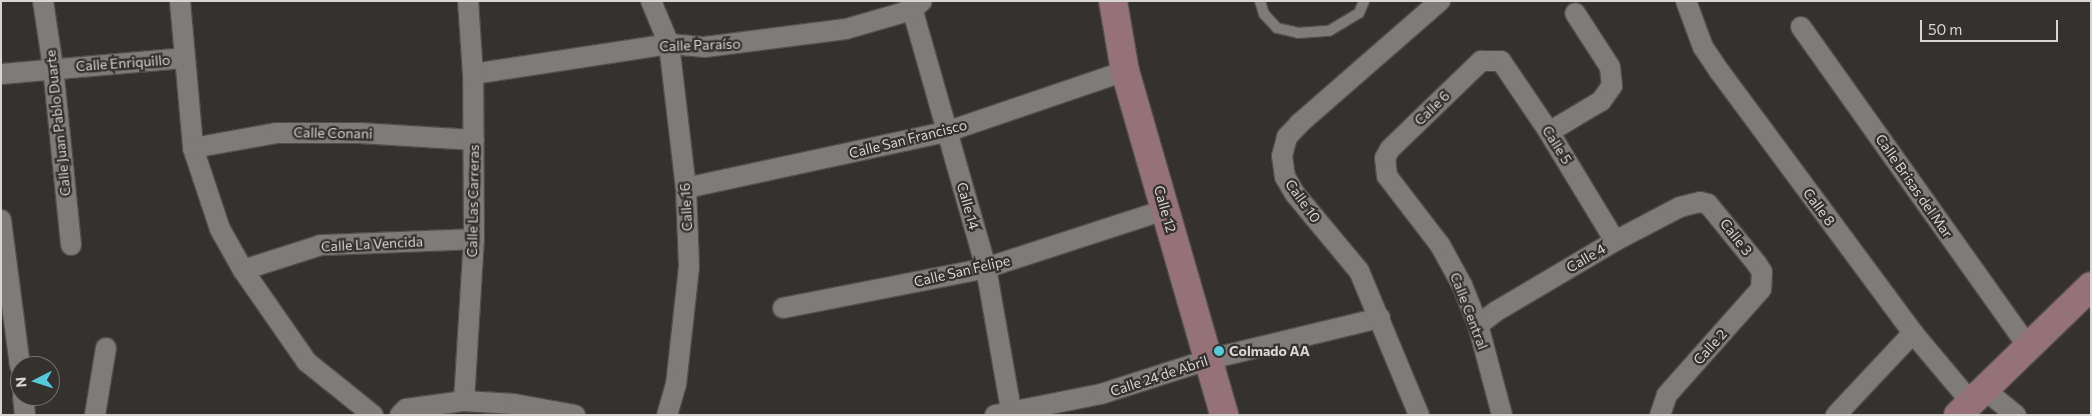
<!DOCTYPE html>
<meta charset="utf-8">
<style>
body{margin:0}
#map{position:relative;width:2092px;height:416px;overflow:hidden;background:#35312f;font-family:Commissioner,sans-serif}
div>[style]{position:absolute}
.roads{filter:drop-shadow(1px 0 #514e4d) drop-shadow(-1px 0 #514e4d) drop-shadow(0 1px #514e4d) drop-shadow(0 -1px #514e4d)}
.service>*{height:10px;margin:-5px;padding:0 5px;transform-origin:5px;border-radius:5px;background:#7f7b79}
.minor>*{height:20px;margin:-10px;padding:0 10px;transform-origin:10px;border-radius:10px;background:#7f7b79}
.secondary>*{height:28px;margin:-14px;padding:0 14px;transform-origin:14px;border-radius:14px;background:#957278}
.dots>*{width:14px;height:14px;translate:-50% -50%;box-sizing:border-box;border:2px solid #35312f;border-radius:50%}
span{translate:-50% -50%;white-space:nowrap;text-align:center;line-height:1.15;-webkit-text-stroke:4.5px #35312f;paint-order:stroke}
.street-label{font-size:14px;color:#d8d5d4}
.poi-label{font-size:14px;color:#d8d5d4;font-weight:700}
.left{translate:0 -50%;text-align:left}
.frame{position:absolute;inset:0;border:2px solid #d8d5d4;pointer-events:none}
.north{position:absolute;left:10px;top:356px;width:50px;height:50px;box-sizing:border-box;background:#35312f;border:1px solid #767371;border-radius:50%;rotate:265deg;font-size:14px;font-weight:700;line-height:20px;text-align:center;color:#d8d5d4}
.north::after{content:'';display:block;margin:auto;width:18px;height:22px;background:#53cbda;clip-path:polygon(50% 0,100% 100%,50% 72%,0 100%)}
.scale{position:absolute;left:1920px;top:20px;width:138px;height:22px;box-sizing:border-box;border:2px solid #d8d5d4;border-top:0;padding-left:6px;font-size:15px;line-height:18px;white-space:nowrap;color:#d8d5d4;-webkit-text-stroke:4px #35312f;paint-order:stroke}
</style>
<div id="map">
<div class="roads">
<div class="service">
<i style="left:1260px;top:1px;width:14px;rotate:73deg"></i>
<i style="left:1264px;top:14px;width:19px;rotate:47deg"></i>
<i style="left:1277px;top:28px;width:22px;rotate:13deg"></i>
<i style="left:1298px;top:33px;width:31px;rotate:-4deg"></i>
<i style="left:1329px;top:31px;width:35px;rotate:-31deg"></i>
<i style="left:1359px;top:13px;width:13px;rotate:-67deg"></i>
</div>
<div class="minor">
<i style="left:43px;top:1px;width:67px;rotate:81.4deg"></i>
<i style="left:53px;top:67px;width:179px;rotate:84.2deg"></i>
<i style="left:180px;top:1px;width:148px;rotate:84.9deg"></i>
<i style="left:193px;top:148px;width:85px;rotate:71.6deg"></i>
<i style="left:220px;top:229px;width:47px;rotate:60.7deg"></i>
<i style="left:243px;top:270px;width:112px;rotate:55.2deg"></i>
<i style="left:307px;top:362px;width:85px;rotate:38.8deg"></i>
<i style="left:651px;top:1px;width:47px;rotate:67.3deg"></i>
<i style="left:669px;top:44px;width:145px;rotate:83.3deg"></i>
<i style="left:686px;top:188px;width:79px;rotate:87.8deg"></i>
<i style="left:689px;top:267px;width:118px;rotate:96.3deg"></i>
<i style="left:676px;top:384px;width:32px;rotate:106deg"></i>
<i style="left:910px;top:1px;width:278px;rotate:74.1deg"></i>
<i style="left:986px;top:268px;width:149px;rotate:80deg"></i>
<i style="left:1686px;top:1px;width:49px;rotate:69.7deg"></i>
<i style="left:1703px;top:47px;width:30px;rotate:56deg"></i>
<i style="left:1720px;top:72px;width:325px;rotate:53.5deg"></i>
<i style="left:1913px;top:333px;width:89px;rotate:50deg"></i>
<i style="left:1801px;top:27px;width:390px;rotate:54.6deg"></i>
<i style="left:1px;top:74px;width:184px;rotate:-5deg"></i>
<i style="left:473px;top:74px;width:198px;rotate:-8.7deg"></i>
<i style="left:669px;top:44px;width:36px;rotate:5deg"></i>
<i style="left:705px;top:47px;width:142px;rotate:-7.3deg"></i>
<i style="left:846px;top:29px;width:69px;rotate:-16.1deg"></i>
<i style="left:912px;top:10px;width:13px;rotate:-42deg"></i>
<i style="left:1549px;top:132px;width:61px;rotate:-30.8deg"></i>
<i style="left:1601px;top:101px;width:19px;rotate:-54deg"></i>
<i style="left:1612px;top:86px;width:19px;rotate:-96deg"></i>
<i style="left:1610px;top:67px;width:64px;rotate:-122.9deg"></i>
<i style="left:193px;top:148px;width:84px;rotate:-10.2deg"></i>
<i style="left:276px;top:133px;width:84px"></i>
<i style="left:360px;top:133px;width:114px;rotate:3.5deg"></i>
<i style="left:686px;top:188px;width:266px;rotate:-12.2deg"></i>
<i style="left:946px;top:132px;width:189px;rotate:-18.8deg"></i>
<i style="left:1px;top:220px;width:147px;rotate:82.6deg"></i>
<i style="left:243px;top:270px;width:82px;rotate:-17.8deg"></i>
<i style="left:321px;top:245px;width:153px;rotate:-2.2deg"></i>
<i style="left:783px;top:308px;width:207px;rotate:-11.1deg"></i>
<i style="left:986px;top:268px;width:188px;rotate:-18deg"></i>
<i style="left:1478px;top:325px;width:21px;rotate:-37deg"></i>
<i style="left:1495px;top:312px;width:139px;rotate:-30.6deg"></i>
<i style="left:1615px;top:241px;width:73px;rotate:-27.6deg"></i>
<i style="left:1680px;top:207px;width:21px;rotate:-14deg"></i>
<i style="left:1700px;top:202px;width:8px;rotate:14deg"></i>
<i style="left:1708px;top:204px;width:77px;rotate:50.8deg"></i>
<i style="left:1757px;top:264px;width:9px;rotate:58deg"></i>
<i style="left:1762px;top:272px;width:17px;rotate:93deg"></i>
<i style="left:1761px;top:289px;width:142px;rotate:131.6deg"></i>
<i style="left:1667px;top:395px;width:21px;rotate:109deg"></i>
<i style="left:1985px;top:390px;width:40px;rotate:39deg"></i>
<i style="left:23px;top:396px;width:19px;rotate:84deg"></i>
<i style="left:464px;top:401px;width:162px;rotate:-86.5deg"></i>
<i style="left:474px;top:239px;width:165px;rotate:-90.3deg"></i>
<i style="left:473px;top:74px;width:73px;rotate:-93.9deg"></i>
<i style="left:95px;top:415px;width:68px;rotate:-80.7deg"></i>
<i style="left:400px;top:415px;width:8px;rotate:-45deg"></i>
<i style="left:406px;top:409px;width:59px;rotate:-7.9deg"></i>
<i style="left:464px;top:401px;width:50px;rotate:3.4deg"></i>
<i style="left:514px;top:404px;width:62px;rotate:10.2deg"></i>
<i style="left:995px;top:415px;width:108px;rotate:-11.2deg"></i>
<i style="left:1101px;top:394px;width:114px;rotate:-17.8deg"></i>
<i style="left:1210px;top:359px;width:175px;rotate:-13.6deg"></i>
<i style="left:1419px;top:415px;width:156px;rotate:-112.6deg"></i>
<i style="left:1359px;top:271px;width:100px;rotate:-129.7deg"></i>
<i style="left:1295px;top:194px;width:20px;rotate:-120deg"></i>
<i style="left:1285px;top:177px;width:21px;rotate:-98deg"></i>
<i style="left:1282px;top:156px;width:20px;rotate:-75deg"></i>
<i style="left:1287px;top:137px;width:19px;rotate:-47deg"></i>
<i style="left:1300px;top:123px;width:186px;rotate:-41.1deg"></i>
<i style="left:1502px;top:415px;width:93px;rotate:-104.9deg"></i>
<i style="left:1478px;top:325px;width:43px;rotate:-111.8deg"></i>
<i style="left:1462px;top:285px;width:46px;rotate:-118.8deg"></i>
<i style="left:1440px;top:245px;width:87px;rotate:-127.5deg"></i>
<i style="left:1387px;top:176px;width:18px;rotate:-96deg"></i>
<i style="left:1385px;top:158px;width:10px;rotate:-61deg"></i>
<i style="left:1390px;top:149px;width:127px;rotate:-44deg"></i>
<i style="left:1481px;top:61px;width:20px"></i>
<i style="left:1501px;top:61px;width:86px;rotate:55.9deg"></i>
<i style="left:1549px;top:132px;width:127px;rotate:58.8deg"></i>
<i style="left:1836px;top:415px;width:112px;rotate:-46.8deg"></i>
</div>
<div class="secondary">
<i style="left:1113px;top:1px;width:71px;rotate:80.3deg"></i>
<i style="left:1125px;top:71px;width:358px;rotate:73.9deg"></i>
<i style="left:1958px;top:415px;width:185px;rotate:-44.1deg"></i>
</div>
</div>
<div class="dots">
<i style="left:1219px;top:351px;background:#53cbda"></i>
</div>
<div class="street-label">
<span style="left:700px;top:45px;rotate:-2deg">Calle Paraíso</span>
<span style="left:123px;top:63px;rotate:-4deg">Calle Enriquillo</span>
<span style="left:1432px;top:108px;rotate:-44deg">Calle 6</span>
<span style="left:58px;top:123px;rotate:-96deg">Calle Juan Pablo Duarte</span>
<span style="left:333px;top:133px;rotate:1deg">Calle Conani</span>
<span style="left:908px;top:139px;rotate:-14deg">Calle San Francisco</span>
<span style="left:1557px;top:145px;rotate:58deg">Calle 5</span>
<span style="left:1914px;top:186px;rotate:55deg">Calle Brisas del Mar</span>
<span style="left:473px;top:201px;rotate:-89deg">Calle Las Carreras</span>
<span style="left:1303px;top:201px;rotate:54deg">Calle 10</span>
<span style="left:968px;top:206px;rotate:74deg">Calle 14</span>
<span style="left:686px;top:207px;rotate:-93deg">Calle 16</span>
<span style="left:1819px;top:207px;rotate:53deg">Calle 8</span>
<span style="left:1165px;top:209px;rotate:74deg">Calle 12</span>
<span style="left:1736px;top:237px;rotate:52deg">Calle 3</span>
<span style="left:372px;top:244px;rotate:-3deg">Calle La Vencida</span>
<span style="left:1586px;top:258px;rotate:-30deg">Calle 4</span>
<span style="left:962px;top:271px;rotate:-13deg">Calle San Felipe</span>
<span style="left:1469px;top:311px;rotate:69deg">Calle Central</span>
<span style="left:1710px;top:347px;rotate:-48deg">Calle 2</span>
<span style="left:1159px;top:376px;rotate:-18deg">Calle 24 de Abril</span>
</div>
<div class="poi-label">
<span class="left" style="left:1229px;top:351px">Colmado AA</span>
</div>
<div class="frame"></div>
<div class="north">N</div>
<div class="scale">50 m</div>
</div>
